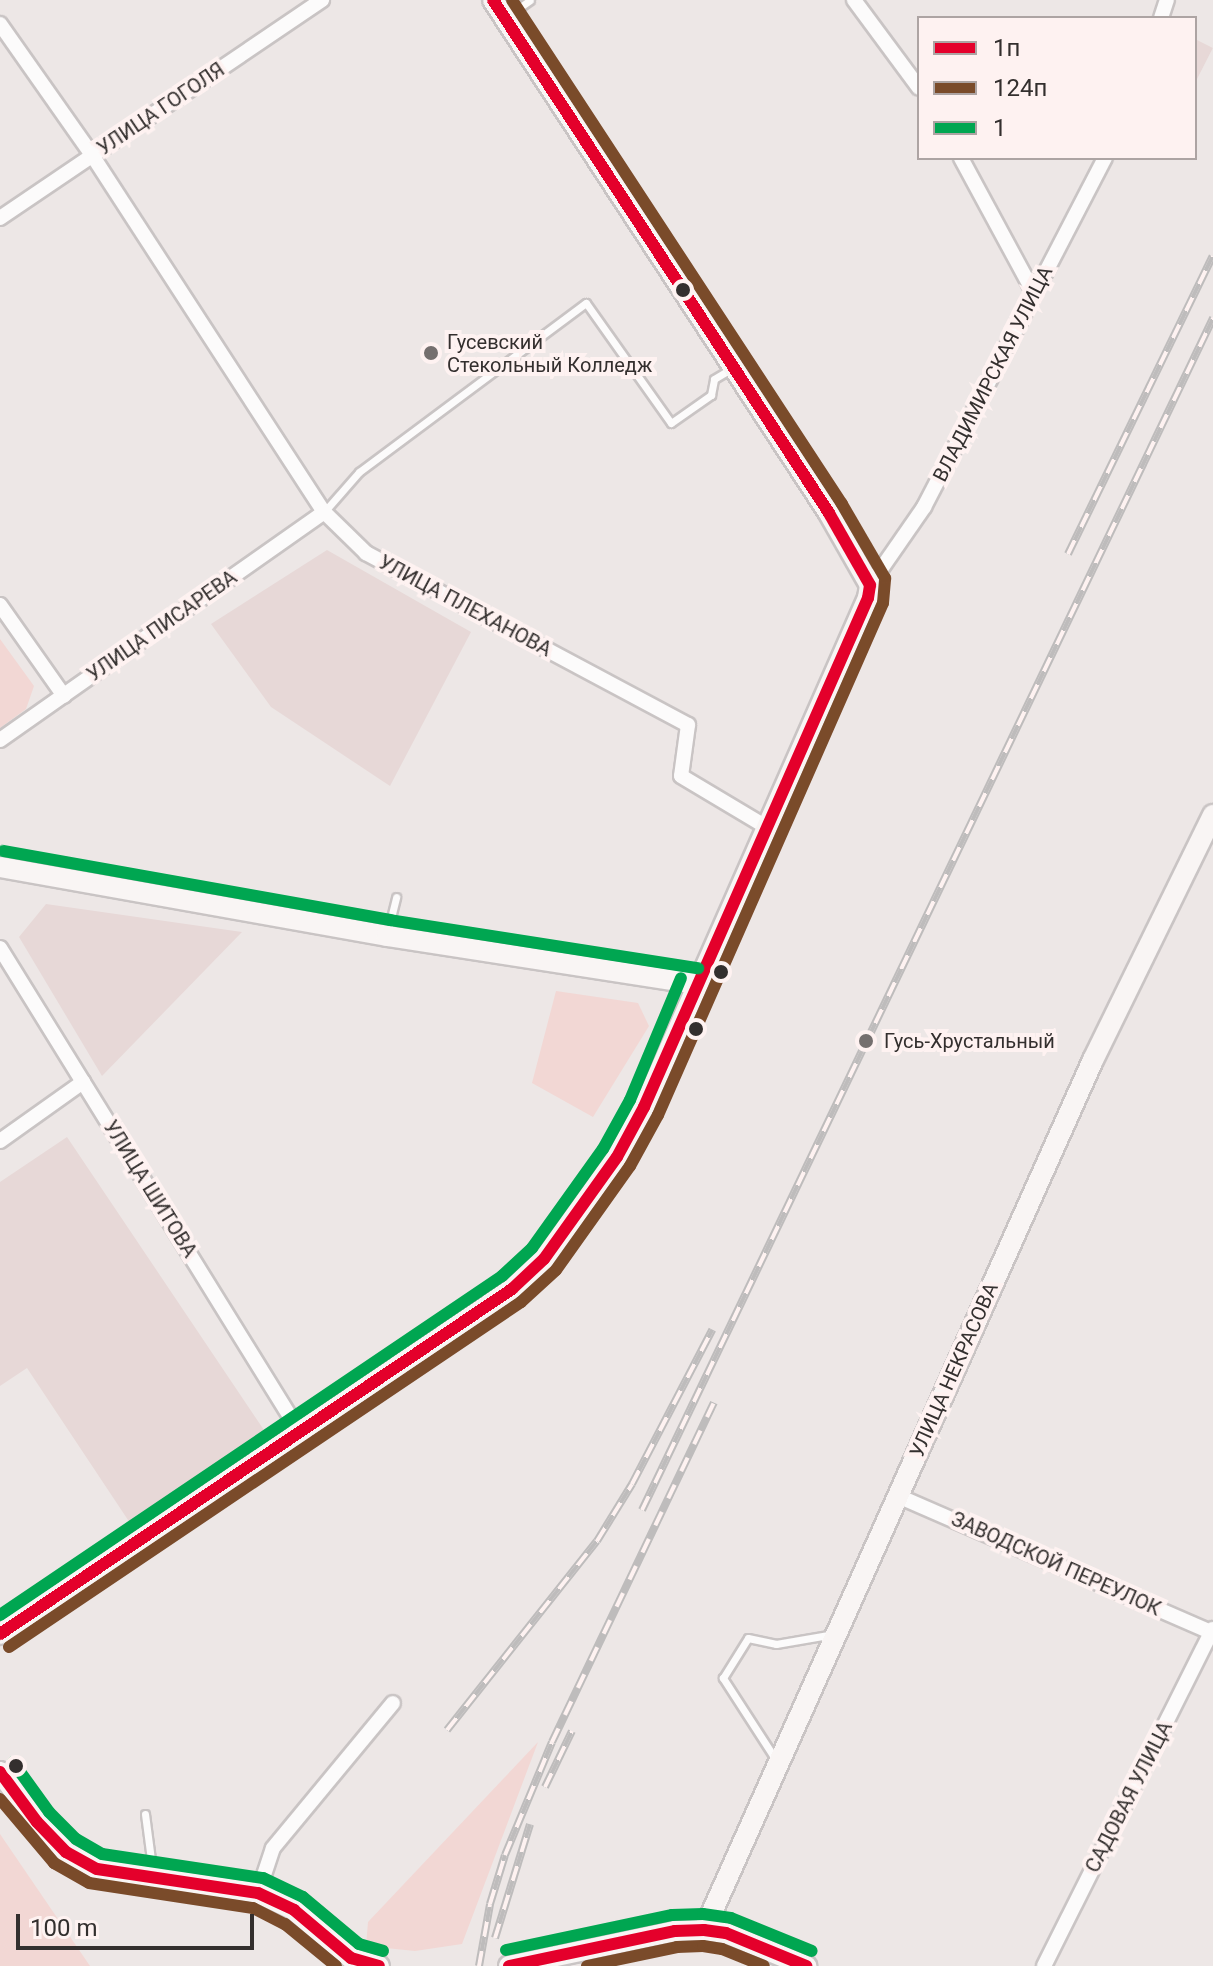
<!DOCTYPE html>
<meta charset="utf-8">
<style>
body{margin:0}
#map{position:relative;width:1213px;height:1966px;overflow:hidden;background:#ede7e6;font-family:Roboto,sans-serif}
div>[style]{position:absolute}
.built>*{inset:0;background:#e7d8d7;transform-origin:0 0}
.green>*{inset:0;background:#f2d7d4}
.roads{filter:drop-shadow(2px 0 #c9c4c4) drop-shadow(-2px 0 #c9c4c4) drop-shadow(0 2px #c9c4c4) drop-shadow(0 -2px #c9c4c4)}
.lane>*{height:7px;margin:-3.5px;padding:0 3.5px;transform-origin:3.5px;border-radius:3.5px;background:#fcfbfb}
.street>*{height:14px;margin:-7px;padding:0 7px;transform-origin:7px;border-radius:7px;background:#fcfbfb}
.secondary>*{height:20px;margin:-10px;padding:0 10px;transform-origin:10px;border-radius:10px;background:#f9f5f4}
.rail>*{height:8px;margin-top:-4px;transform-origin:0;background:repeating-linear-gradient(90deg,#fef2f1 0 15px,#bebcbc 0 30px);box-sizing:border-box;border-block:2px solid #bebcbc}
.bus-1>*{height:12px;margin:-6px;padding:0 6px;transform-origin:6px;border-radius:6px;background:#e4002b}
.bus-2>*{height:12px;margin:-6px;padding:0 6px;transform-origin:6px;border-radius:6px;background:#7a4b2a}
.bus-3>*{height:12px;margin:-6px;padding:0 6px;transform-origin:6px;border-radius:6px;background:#00a651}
.dots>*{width:22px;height:22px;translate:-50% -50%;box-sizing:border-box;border:4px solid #fef2f1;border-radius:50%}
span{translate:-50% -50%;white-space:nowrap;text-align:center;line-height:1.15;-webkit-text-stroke:8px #fef2f1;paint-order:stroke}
.street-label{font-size:20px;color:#332f2e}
.poi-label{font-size:20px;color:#332f2e}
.left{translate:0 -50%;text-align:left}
.legend{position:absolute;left:917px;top:16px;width:280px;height:144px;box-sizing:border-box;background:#fef2f1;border:2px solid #ada4a3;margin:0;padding:10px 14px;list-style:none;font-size:24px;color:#332f2e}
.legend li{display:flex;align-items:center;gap:16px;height:40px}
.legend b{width:40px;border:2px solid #ada4a3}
.scale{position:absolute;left:16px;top:1914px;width:238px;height:36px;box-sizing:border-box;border:4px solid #332f2e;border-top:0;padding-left:10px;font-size:24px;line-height:28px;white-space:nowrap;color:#332f2e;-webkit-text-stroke:6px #fef2f1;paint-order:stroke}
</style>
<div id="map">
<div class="built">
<i style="left:1195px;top:39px;width:20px;height:103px;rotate:27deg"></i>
<i style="clip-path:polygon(327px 550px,471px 632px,390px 786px,271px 707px,211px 624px)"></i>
<i style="clip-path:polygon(46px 904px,242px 932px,102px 1076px,19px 937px)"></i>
<i style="clip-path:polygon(67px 1137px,268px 1436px,132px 1526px,27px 1368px,0 1386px,0 1182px)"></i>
</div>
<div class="green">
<i style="clip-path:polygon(0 639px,34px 686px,26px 709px,0 728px)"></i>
<i style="clip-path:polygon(556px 991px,638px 1003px,649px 1026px,593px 1117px,532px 1083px)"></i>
<i style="clip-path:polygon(538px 1742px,462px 1944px,415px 1951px,366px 1946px,368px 1922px)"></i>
<i style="clip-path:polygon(0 1834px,90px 1966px,0 1966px)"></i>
</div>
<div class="roads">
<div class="lane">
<i style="left:506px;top:17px;width:29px;rotate:-35deg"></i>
<i style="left:324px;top:512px;width:53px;rotate:-48.8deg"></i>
<i style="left:359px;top:472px;width:283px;rotate:-36.7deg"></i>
<i style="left:586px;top:303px;width:147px;rotate:54.7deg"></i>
<i style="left:671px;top:423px;width:49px;rotate:-35deg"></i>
<i style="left:711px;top:395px;width:16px;rotate:-79deg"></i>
<i style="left:714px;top:379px;width:21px;rotate:-31deg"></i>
<i style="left:387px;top:934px;width:38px;rotate:-76deg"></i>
<i style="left:776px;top:1760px;width:98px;rotate:-122.9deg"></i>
<i style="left:723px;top:1678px;width:47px;rotate:-58deg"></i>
<i style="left:748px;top:1638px;width:29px;rotate:12deg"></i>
<i style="left:776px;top:1644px;width:59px;rotate:-9.8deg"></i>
<i style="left:145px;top:1814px;width:62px;rotate:82.5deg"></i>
</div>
<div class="street">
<i style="left:854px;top:0;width:109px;rotate:53.5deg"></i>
<i style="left:1161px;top:18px;width:19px;rotate:-72deg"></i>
<i style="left:0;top:24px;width:160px;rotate:54.9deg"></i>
<i style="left:92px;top:155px;width:426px;rotate:57deg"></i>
<i style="left:324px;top:512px;width:59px;rotate:44.3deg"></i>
<i style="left:366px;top:553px;width:365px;rotate:28.1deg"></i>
<i style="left:688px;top:725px;width:51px;rotate:97.8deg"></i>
<i style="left:681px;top:776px;width:101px;rotate:30.9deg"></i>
<i style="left:961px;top:158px;width:153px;rotate:61.6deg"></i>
<i style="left:0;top:218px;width:389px;rotate:-34.1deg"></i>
<i style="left:870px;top:585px;width:95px;rotate:-55.3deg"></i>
<i style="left:924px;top:507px;width:393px;rotate:-62.6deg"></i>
<i style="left:0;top:605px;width:111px;rotate:54.9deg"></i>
<i style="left:0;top:740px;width:396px;rotate:-35.1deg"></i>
<i style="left:0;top:948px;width:568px;rotate:58.24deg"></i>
<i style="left:0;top:1141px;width:102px;rotate:-35.4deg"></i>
<i style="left:898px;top:1496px;width:344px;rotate:23.5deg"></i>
<i style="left:258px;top:1893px;width:47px;rotate:-71.6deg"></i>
<i style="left:273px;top:1848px;width:188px;rotate:-50.4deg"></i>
<i style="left:1044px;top:1966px;width:377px;rotate:-63.4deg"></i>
</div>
<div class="secondary">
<i style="left:0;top:867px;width:393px;rotate:10.1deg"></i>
<i style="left:387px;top:936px;width:313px;rotate:8.8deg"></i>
<i style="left:0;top:1634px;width:617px;rotate:-33.97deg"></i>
<i style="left:512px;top:1289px;width:44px;rotate:-43.2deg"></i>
<i style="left:544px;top:1259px;width:125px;rotate:-54.4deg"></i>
<i style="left:617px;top:1157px;width:57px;rotate:-61.6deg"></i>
<i style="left:644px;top:1107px;width:556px;rotate:-66.25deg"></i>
<i style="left:868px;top:598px;width:13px;rotate:-81deg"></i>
<i style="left:870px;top:585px;width:83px;rotate:-119.7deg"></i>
<i style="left:829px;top:513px;width:613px;rotate:-123.22deg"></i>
<i style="left:0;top:1772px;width:62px;rotate:53.5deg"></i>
<i style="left:37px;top:1822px;width:42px;rotate:46deg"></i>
<i style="left:66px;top:1852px;width:35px;rotate:29deg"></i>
<i style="left:97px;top:1869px;width:163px;rotate:8.5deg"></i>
<i style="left:258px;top:1893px;width:40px;rotate:25deg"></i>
<i style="left:294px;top:1910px;width:75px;rotate:40.1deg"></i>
<i style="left:351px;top:1958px;width:29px;rotate:16deg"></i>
<i style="left:704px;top:1930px;width:953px;rotate:-65.91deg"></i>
<i style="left:1093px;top:1060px;width:273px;rotate:-63.9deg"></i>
<i style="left:509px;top:1966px;width:170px;rotate:-11.9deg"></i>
<i style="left:675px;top:1931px;width:29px;rotate:-2deg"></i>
<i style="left:704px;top:1930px;width:22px;rotate:8deg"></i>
<i style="left:726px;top:1933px;width:87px;rotate:22.4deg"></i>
</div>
</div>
<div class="rail">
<i style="left:1068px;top:554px;width:331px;rotate:-64.1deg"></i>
<i style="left:642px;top:1510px;width:1322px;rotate:-64.4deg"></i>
<i style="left:447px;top:1730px;width:241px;rotate:-51.6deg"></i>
<i style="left:597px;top:1541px;width:67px;rotate:-58.4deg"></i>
<i style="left:632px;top:1484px;width:174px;rotate:-62.5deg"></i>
<i style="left:545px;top:1787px;width:62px;rotate:-64.3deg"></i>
<i style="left:495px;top:1938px;width:119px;rotate:-72.9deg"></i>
<i style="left:479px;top:1966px;width:63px;rotate:-79.9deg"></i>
<i style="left:490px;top:1904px;width:51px;rotate:-73deg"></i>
<i style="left:505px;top:1855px;width:122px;rotate:-67.4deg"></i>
<i style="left:552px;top:1742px;width:376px;rotate:-64.5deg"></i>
</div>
<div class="bus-1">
<i style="left:0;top:1634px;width:617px;rotate:-33.97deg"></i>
<i style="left:512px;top:1289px;width:44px;rotate:-43.2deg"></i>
<i style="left:544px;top:1259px;width:125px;rotate:-54.4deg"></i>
<i style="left:617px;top:1157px;width:57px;rotate:-61.6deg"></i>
<i style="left:644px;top:1107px;width:556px;rotate:-66.25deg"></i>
<i style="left:868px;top:598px;width:13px;rotate:-81deg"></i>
<i style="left:870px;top:585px;width:83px;rotate:-119.7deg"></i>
<i style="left:829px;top:513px;width:613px;rotate:-123.22deg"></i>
<i style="left:0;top:1772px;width:62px;rotate:53.5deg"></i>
<i style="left:37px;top:1822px;width:42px;rotate:46deg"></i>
<i style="left:66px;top:1852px;width:35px;rotate:29deg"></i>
<i style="left:97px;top:1869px;width:163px;rotate:8.5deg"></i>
<i style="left:258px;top:1893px;width:40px;rotate:25deg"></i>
<i style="left:294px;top:1910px;width:75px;rotate:40.1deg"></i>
<i style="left:351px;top:1958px;width:29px;rotate:16deg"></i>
<i style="left:509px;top:1966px;width:170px;rotate:-11.9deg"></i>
<i style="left:675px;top:1931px;width:29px;rotate:-2deg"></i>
<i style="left:704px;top:1930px;width:22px;rotate:8deg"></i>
<i style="left:726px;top:1933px;width:87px;rotate:22.4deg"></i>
</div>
<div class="bus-2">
<i style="left:9px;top:1647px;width:617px;rotate:-33.97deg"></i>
<i style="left:521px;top:1302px;width:47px;rotate:-42.4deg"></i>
<i style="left:556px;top:1270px;width:128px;rotate:-54.6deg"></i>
<i style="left:630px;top:1166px;width:58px;rotate:-61.2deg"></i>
<i style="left:658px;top:1115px;width:559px;rotate:-66.28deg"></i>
<i style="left:883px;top:603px;width:25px;rotate:-85deg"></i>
<i style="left:885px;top:578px;width:86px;rotate:-120.2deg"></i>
<i style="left:842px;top:504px;width:602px;rotate:-123.22deg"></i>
<i style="left:0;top:1799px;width:84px;rotate:49.8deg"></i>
<i style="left:54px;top:1863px;width:40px;rotate:29.7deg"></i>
<i style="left:89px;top:1883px;width:166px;rotate:8.7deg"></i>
<i style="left:253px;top:1908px;width:36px;rotate:27deg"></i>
<i style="left:285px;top:1924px;width:66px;rotate:39.5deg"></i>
<i style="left:587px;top:1966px;width:92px;rotate:-11.9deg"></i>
<i style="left:677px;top:1947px;width:26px;rotate:-2deg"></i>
<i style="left:703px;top:1946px;width:19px;rotate:9deg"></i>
<i style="left:722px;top:1949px;width:45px;rotate:22deg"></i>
</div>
<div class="bus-3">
<i style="left:3px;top:851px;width:393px;rotate:10.1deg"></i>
<i style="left:390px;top:920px;width:312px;rotate:8.9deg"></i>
<i style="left:0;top:1615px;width:606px;rotate:-34.03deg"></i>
<i style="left:502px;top:1276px;width:41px;rotate:-43deg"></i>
<i style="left:532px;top:1248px;width:122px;rotate:-54.4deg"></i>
<i style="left:603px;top:1149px;width:56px;rotate:-61.1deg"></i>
<i style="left:630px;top:1100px;width:132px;rotate:-67.3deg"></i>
<i style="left:13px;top:1762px;width:62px;rotate:54.2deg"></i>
<i style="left:49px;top:1812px;width:38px;rotate:45deg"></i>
<i style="left:76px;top:1839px;width:30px;rotate:30deg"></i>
<i style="left:102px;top:1854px;width:163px;rotate:8.5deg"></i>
<i style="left:263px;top:1878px;width:44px;rotate:25.4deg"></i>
<i style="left:303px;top:1897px;width:73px;rotate:40deg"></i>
<i style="left:359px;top:1944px;width:25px;rotate:16deg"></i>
<i style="left:506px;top:1950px;width:170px;rotate:-11.9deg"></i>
<i style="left:672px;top:1915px;width:31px;rotate:-2deg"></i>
<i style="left:703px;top:1914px;width:28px;rotate:8deg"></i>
<i style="left:731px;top:1918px;width:87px;rotate:22.2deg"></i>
</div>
<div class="dots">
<i style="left:683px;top:290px;background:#332f2e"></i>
<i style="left:431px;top:353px;background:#746f6e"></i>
<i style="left:721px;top:972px;background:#332f2e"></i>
<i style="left:696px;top:1029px;background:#332f2e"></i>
<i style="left:866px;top:1041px;background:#746f6e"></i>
<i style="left:16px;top:1766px;background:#332f2e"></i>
</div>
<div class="street-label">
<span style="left:161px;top:109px;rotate:-34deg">УЛИЦА ГОГОЛЯ</span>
<span style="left:993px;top:374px;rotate:-63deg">ВЛАДИМИРСКАЯ УЛИЦА</span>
<span style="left:465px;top:606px;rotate:28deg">УЛИЦА ПЛЕХАНОВА</span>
<span style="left:162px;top:626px;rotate:-35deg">УЛИЦА ПИСАРЕВА</span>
<span style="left:150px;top:1189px;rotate:58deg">УЛИЦА ШИТОВА</span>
<span style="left:954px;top:1370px;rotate:-66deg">УЛИЦА НЕКРАСОВА</span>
<span style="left:1056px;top:1564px;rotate:24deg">ЗАВОДСКОЙ ПЕРЕУЛОК</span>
<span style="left:1129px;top:1797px;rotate:-63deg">САДОВАЯ УЛИЦА</span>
</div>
<div class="poi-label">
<span class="left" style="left:447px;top:354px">Гусевский<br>Стекольный Колледж</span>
<span class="left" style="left:884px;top:1041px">Гусь-Хрустальный</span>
</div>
<ul class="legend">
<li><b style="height:10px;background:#e4002b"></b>1п</li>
<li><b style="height:10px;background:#7a4b2a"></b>124п</li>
<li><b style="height:10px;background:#00a651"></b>1</li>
</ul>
<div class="scale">100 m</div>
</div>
